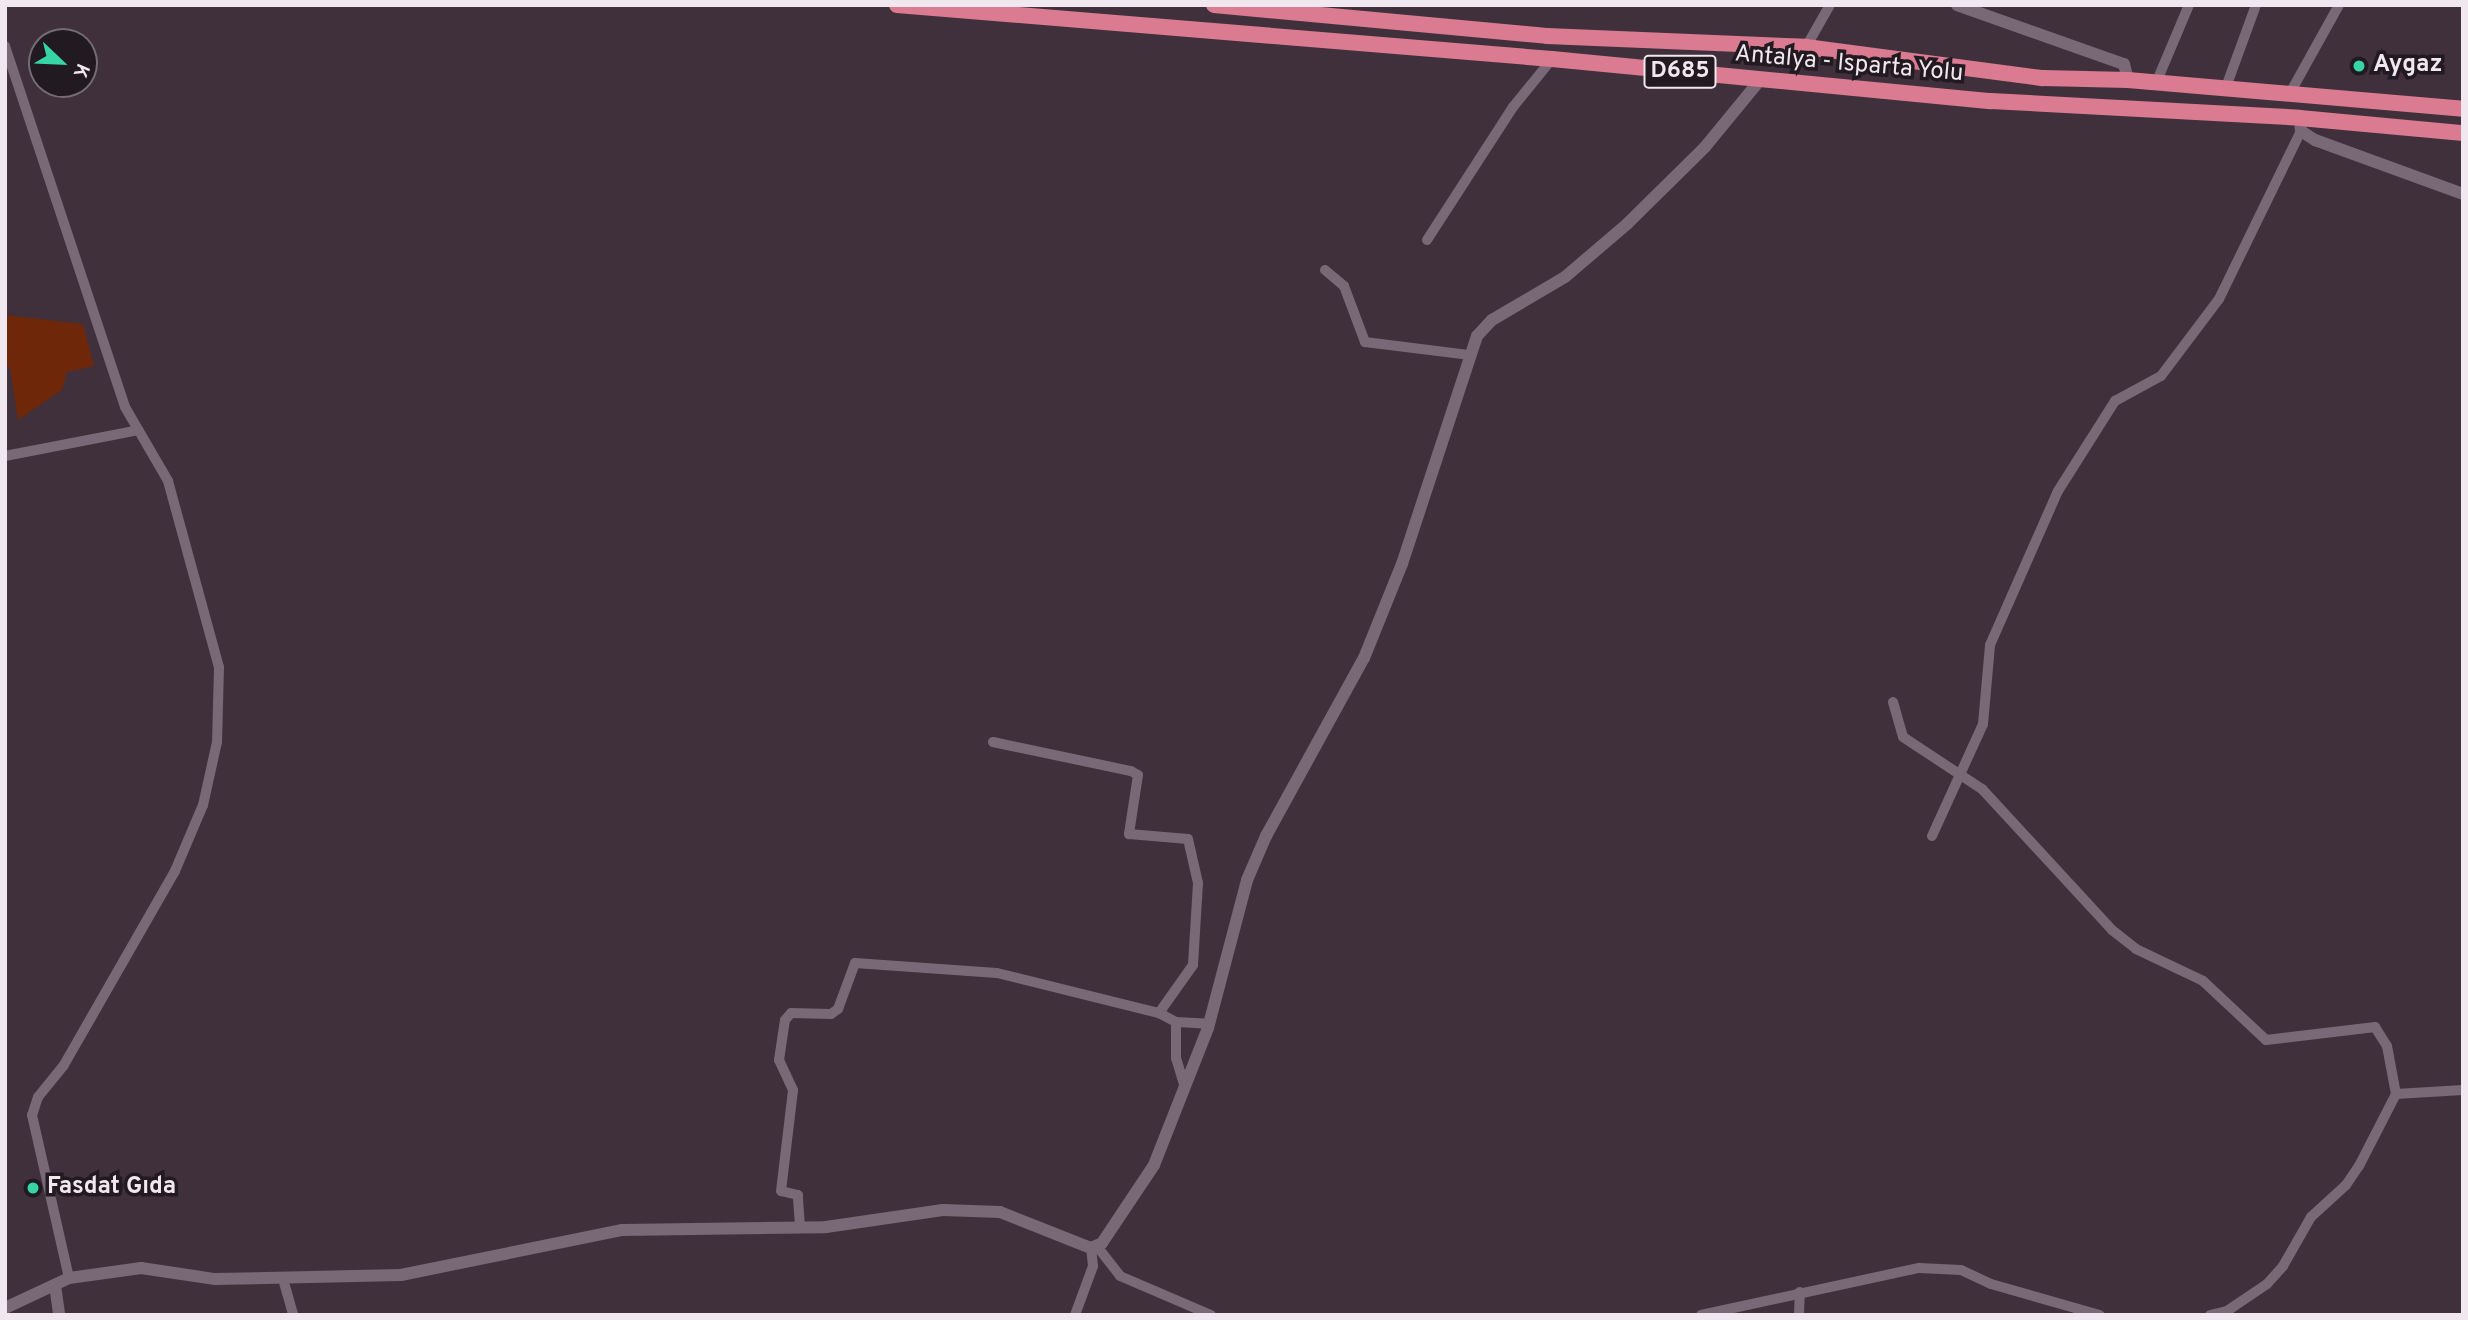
<!DOCTYPE html>
<meta charset="utf-8">
<style>
body{margin:0}
#map{position:relative;width:2468px;height:1320px;overflow:hidden;background:#3f303b;font-family:Overpass,sans-serif}
div>[style]{position:absolute}
.green>*{inset:0;background:#6e2809}
.minor>*{height:10px;margin:-5px;padding:0 5px;transform-origin:5px;border-radius:5px;background:#796875}
.tertiary>*{height:12px;margin:-6px;padding:0 6px;transform-origin:6px;border-radius:6px;background:#796875}
.trunk>*{height:16px;margin:-8px;padding:0 8px;transform-origin:8px;border-radius:8px;background:#da7b91}
.dots>*{width:19px;height:19px;translate:-50% -50%;box-sizing:border-box;border:4px solid #211a20;border-radius:50%}
span{translate:-50% -50%;white-space:nowrap;text-align:center;line-height:1.15;-webkit-text-stroke:7px #211a20;paint-order:stroke}
.shield-label span{padding:2px 5px;background:#211a20;border:2px solid;border-radius:5px;-webkit-text-stroke-width:0}
.shield-label{font-size:23px;color:#f1e7ef;font-weight:700}
.street-label{font-size:24px;color:#f1e7ef}
.poi-label{font-size:24px;color:#f1e7ef;font-weight:700}
.left{translate:0 -50%;text-align:left}
.frame{position:absolute;inset:0;border:7px solid #f1e7ef;pointer-events:none}
.north{position:absolute;left:28px;top:28px;width:70px;height:70px;box-sizing:border-box;background:#211a20;border:2px solid #746c73;border-radius:50%;rotate:113deg;font-size:19px;font-weight:700;line-height:28px;text-align:center;color:#f1e7ef}
.north::after{content:'';display:block;margin:auto;width:24px;height:32px;background:#37d4a6;clip-path:polygon(50% 0,100% 100%,50% 72%,0 100%)}
</style>
<div id="map">
<div class="green">
<i style="clip-path:polygon(5px 315px,83px 324px,94px 366px,67px 372px,62px 390px,18px 420px,10px 368px,5px 366px)"></i>
</div>
<div class="minor">
<i style="left:5px;top:46px;width:380px;rotate:71.6deg"></i>
<i style="left:125px;top:407px;width:86px;rotate:59.8deg"></i>
<i style="left:168px;top:481px;width:193px;rotate:74.7deg"></i>
<i style="left:219px;top:667px;width:75px;rotate:91.5deg"></i>
<i style="left:217px;top:742px;width:65px;rotate:102.5deg"></i>
<i style="left:203px;top:805px;width:72px;rotate:113deg"></i>
<i style="left:175px;top:871px;width:224px;rotate:119.8deg"></i>
<i style="left:64px;top:1065px;width:41px;rotate:129.1deg"></i>
<i style="left:38px;top:1097px;width:19px;rotate:108deg"></i>
<i style="left:32px;top:1115px;width:167px;rotate:77.2deg"></i>
<i style="left:1806px;top:47px;width:48px;rotate:-60.3deg"></i>
<i style="left:2156px;top:83px;width:85px;rotate:-67.1deg"></i>
<i style="left:2226px;top:87px;width:87px;rotate:-69.9deg"></i>
<i style="left:2290px;top:93px;width:101px;rotate:-60.9deg"></i>
<i style="left:1427px;top:240px;width:158px;rotate:-57.1deg"></i>
<i style="left:1513px;top:107px;width:62px;rotate:-50.9deg"></i>
<i style="left:1325px;top:270px;width:25px;rotate:40deg"></i>
<i style="left:1344px;top:286px;width:60px;rotate:69.4deg"></i>
<i style="left:1365px;top:342px;width:106px;rotate:7.1deg"></i>
<i style="left:5px;top:456px;width:136px;rotate:-11deg"></i>
<i style="left:1893px;top:702px;width:36px;rotate:74deg"></i>
<i style="left:1903px;top:737px;width:95px;rotate:33.4deg"></i>
<i style="left:1982px;top:789px;width:192px;rotate:47.3deg"></i>
<i style="left:2112px;top:930px;width:31px;rotate:38deg"></i>
<i style="left:2136px;top:949px;width:74px;rotate:25.5deg"></i>
<i style="left:2203px;top:981px;width:86px;rotate:43.1deg"></i>
<i style="left:2266px;top:1040px;width:110px;rotate:-6.8deg"></i>
<i style="left:2375px;top:1027px;width:22px;rotate:58deg"></i>
<i style="left:2387px;top:1046px;width:49px;rotate:79.4deg"></i>
<i style="left:993px;top:742px;width:141px;rotate:11.9deg"></i>
<i style="left:1131px;top:771px;width:8px;rotate:30deg"></i>
<i style="left:1138px;top:775px;width:60px;rotate:98.7deg"></i>
<i style="left:1129px;top:834px;width:59px;rotate:4.8deg"></i>
<i style="left:1188px;top:839px;width:45px;rotate:77.2deg"></i>
<i style="left:1198px;top:883px;width:82px;rotate:93.5deg"></i>
<i style="left:1193px;top:965px;width:59px;rotate:125.3deg"></i>
<i style="left:1932px;top:836px;width:123px;rotate:-65.5deg"></i>
<i style="left:1983px;top:724px;width:79px;rotate:-84.9deg"></i>
<i style="left:1990px;top:645px;width:168px;rotate:-66.2deg"></i>
<i style="left:2058px;top:491px;width:107px;rotate:-57.7deg"></i>
<i style="left:2115px;top:401px;width:52px;rotate:-28.5deg"></i>
<i style="left:2161px;top:376px;width:96px;rotate:-53deg"></i>
<i style="left:2219px;top:299px;width:187px;rotate:-64deg"></i>
<i style="left:1176px;top:1022px;width:36px;rotate:90deg"></i>
<i style="left:1176px;top:1058px;width:30px;rotate:73deg"></i>
<i style="left:800px;top:1227px;width:32px;rotate:-94deg"></i>
<i style="left:798px;top:1195px;width:17px;rotate:-167deg"></i>
<i style="left:781px;top:1191px;width:102px;rotate:-83.2deg"></i>
<i style="left:793px;top:1090px;width:33px;rotate:-115deg"></i>
<i style="left:779px;top:1060px;width:40px;rotate:-81.5deg"></i>
<i style="left:785px;top:1020px;width:9px;rotate:-49deg"></i>
<i style="left:791px;top:1013px;width:40px;rotate:1.4deg"></i>
<i style="left:831px;top:1014px;width:9px;rotate:-36deg"></i>
<i style="left:838px;top:1009px;width:49px;rotate:-69.7deg"></i>
<i style="left:855px;top:963px;width:142px;rotate:4deg"></i>
<i style="left:997px;top:973px;width:167px;rotate:13.9deg"></i>
<i style="left:1159px;top:1013px;width:19px;rotate:28deg"></i>
<i style="left:1176px;top:1022px;width:33px;rotate:3deg"></i>
<i style="left:1096px;top:1245px;width:39px;rotate:52deg"></i>
<i style="left:1120px;top:1276px;width:99px;rotate:23.2deg"></i>
<i style="left:283px;top:1279px;width:37px;rotate:74deg"></i>
<i style="left:1075px;top:1315px;width:52px;rotate:-69.8deg"></i>
<i style="left:1093px;top:1266px;width:18px;rotate:-96deg"></i>
<i style="left:1701px;top:1315px;width:223px;rotate:-12.2deg"></i>
<i style="left:1919px;top:1268px;width:42px;rotate:2.7deg"></i>
<i style="left:1961px;top:1270px;width:33px;rotate:25deg"></i>
<i style="left:1991px;top:1284px;width:113px;rotate:15.9deg"></i>
<i style="left:1799px;top:1315px;width:23px;rotate:-88deg"></i>
<i style="left:2210px;top:1315px;width:17px;rotate:-13deg"></i>
<i style="left:2227px;top:1311px;width:48px;rotate:-34deg"></i>
<i style="left:2267px;top:1284px;width:24px;rotate:-48deg"></i>
<i style="left:2283px;top:1266px;width:56px;rotate:-60.3deg"></i>
<i style="left:2311px;top:1217px;width:47px;rotate:-42.4deg"></i>
<i style="left:2346px;top:1185px;width:23px;rotate:-56deg"></i>
<i style="left:2359px;top:1166px;width:81px;rotate:-62.8deg"></i>
<i style="left:2396px;top:1094px;width:67px;rotate:-3.4deg"></i>
</div>
<div class="tertiary">
<i style="left:1957px;top:5px;width:177px;rotate:19.5deg"></i>
<i style="left:2124px;top:64px;width:16px;rotate:76deg"></i>
<i style="left:2300px;top:118px;width:13px;rotate:86deg"></i>
<i style="left:2301px;top:131px;width:17px;rotate:33deg"></i>
<i style="left:2315px;top:140px;width:158px;rotate:20deg"></i>
<i style="left:55px;top:1285px;width:30px;rotate:82deg"></i>
<i style="left:5px;top:1308px;width:71px;rotate:-25.1deg"></i>
<i style="left:69px;top:1278px;width:73px;rotate:-7.9deg"></i>
<i style="left:141px;top:1268px;width:75px;rotate:8.5deg"></i>
<i style="left:215px;top:1279px;width:186px;rotate:-1.2deg"></i>
<i style="left:401px;top:1275px;width:226px;rotate:-11.5deg"></i>
<i style="left:622px;top:1230px;width:204px;rotate:-0.8deg"></i>
<i style="left:826px;top:1227px;width:118px;rotate:-8.3deg"></i>
<i style="left:943px;top:1210px;width:57px;rotate:2deg"></i>
<i style="left:1000px;top:1212px;width:98px;rotate:21.6deg"></i>
<i style="left:1091px;top:1248px;width:12px;rotate:-24deg"></i>
<i style="left:1102px;top:1243px;width:94px;rotate:-56.3deg"></i>
<i style="left:1154px;top:1165px;width:147px;rotate:-68.5deg"></i>
<i style="left:1208px;top:1028px;width:153px;rotate:-75.2deg"></i>
<i style="left:1247px;top:880px;width:48px;rotate:-66.6deg"></i>
<i style="left:1266px;top:836px;width:203px;rotate:-61.2deg"></i>
<i style="left:1364px;top:658px;width:101px;rotate:-68deg"></i>
<i style="left:1402px;top:564px;width:240px;rotate:-71.8deg"></i>
<i style="left:1477px;top:336px;width:22px;rotate:-47deg"></i>
<i style="left:1492px;top:320px;width:85px;rotate:-30.5deg"></i>
<i style="left:1565px;top:277px;width:82px;rotate:-40.5deg"></i>
<i style="left:1627px;top:224px;width:110px;rotate:-44.6deg"></i>
<i style="left:1705px;top:147px;width:87px;rotate:-50.6deg"></i>
</div>
<div class="trunk">
<i style="left:897px;top:5px;width:657px;rotate:4.71deg"></i>
<i style="left:1552px;top:59px;width:441px;rotate:5.5deg"></i>
<i style="left:1991px;top:101px;width:309px;rotate:3.1deg"></i>
<i style="left:2300px;top:118px;width:164px;rotate:5.3deg"></i>
<i style="left:1214px;top:5px;width:334px;rotate:5.3deg"></i>
<i style="left:1547px;top:36px;width:259px;rotate:2.4deg"></i>
<i style="left:1806px;top:47px;width:239px;rotate:7.5deg"></i>
<i style="left:2043px;top:78px;width:85px;rotate:1.3deg"></i>
<i style="left:2128px;top:80px;width:336px;rotate:4.9deg"></i>
</div>
<div class="dots">
<i style="left:2359px;top:66px;background:#37d4a6"></i>
<i style="left:33px;top:1188px;background:#37d4a6"></i>
</div>
<div class="shield-label">
<span style="left:1680px;top:72px">D685</span>
</div>
<div class="street-label">
<span style="left:1849px;top:65px;rotate:5deg">Antalya - Isparta Yolu</span>
</div>
<div class="poi-label">
<span class="left" style="left:2373px;top:66px">Aygaz</span>
<span class="left" style="left:47px;top:1188px">Fasdat Gıda</span>
</div>
<div class="frame"></div>
<div class="north">K</div>
</div>
